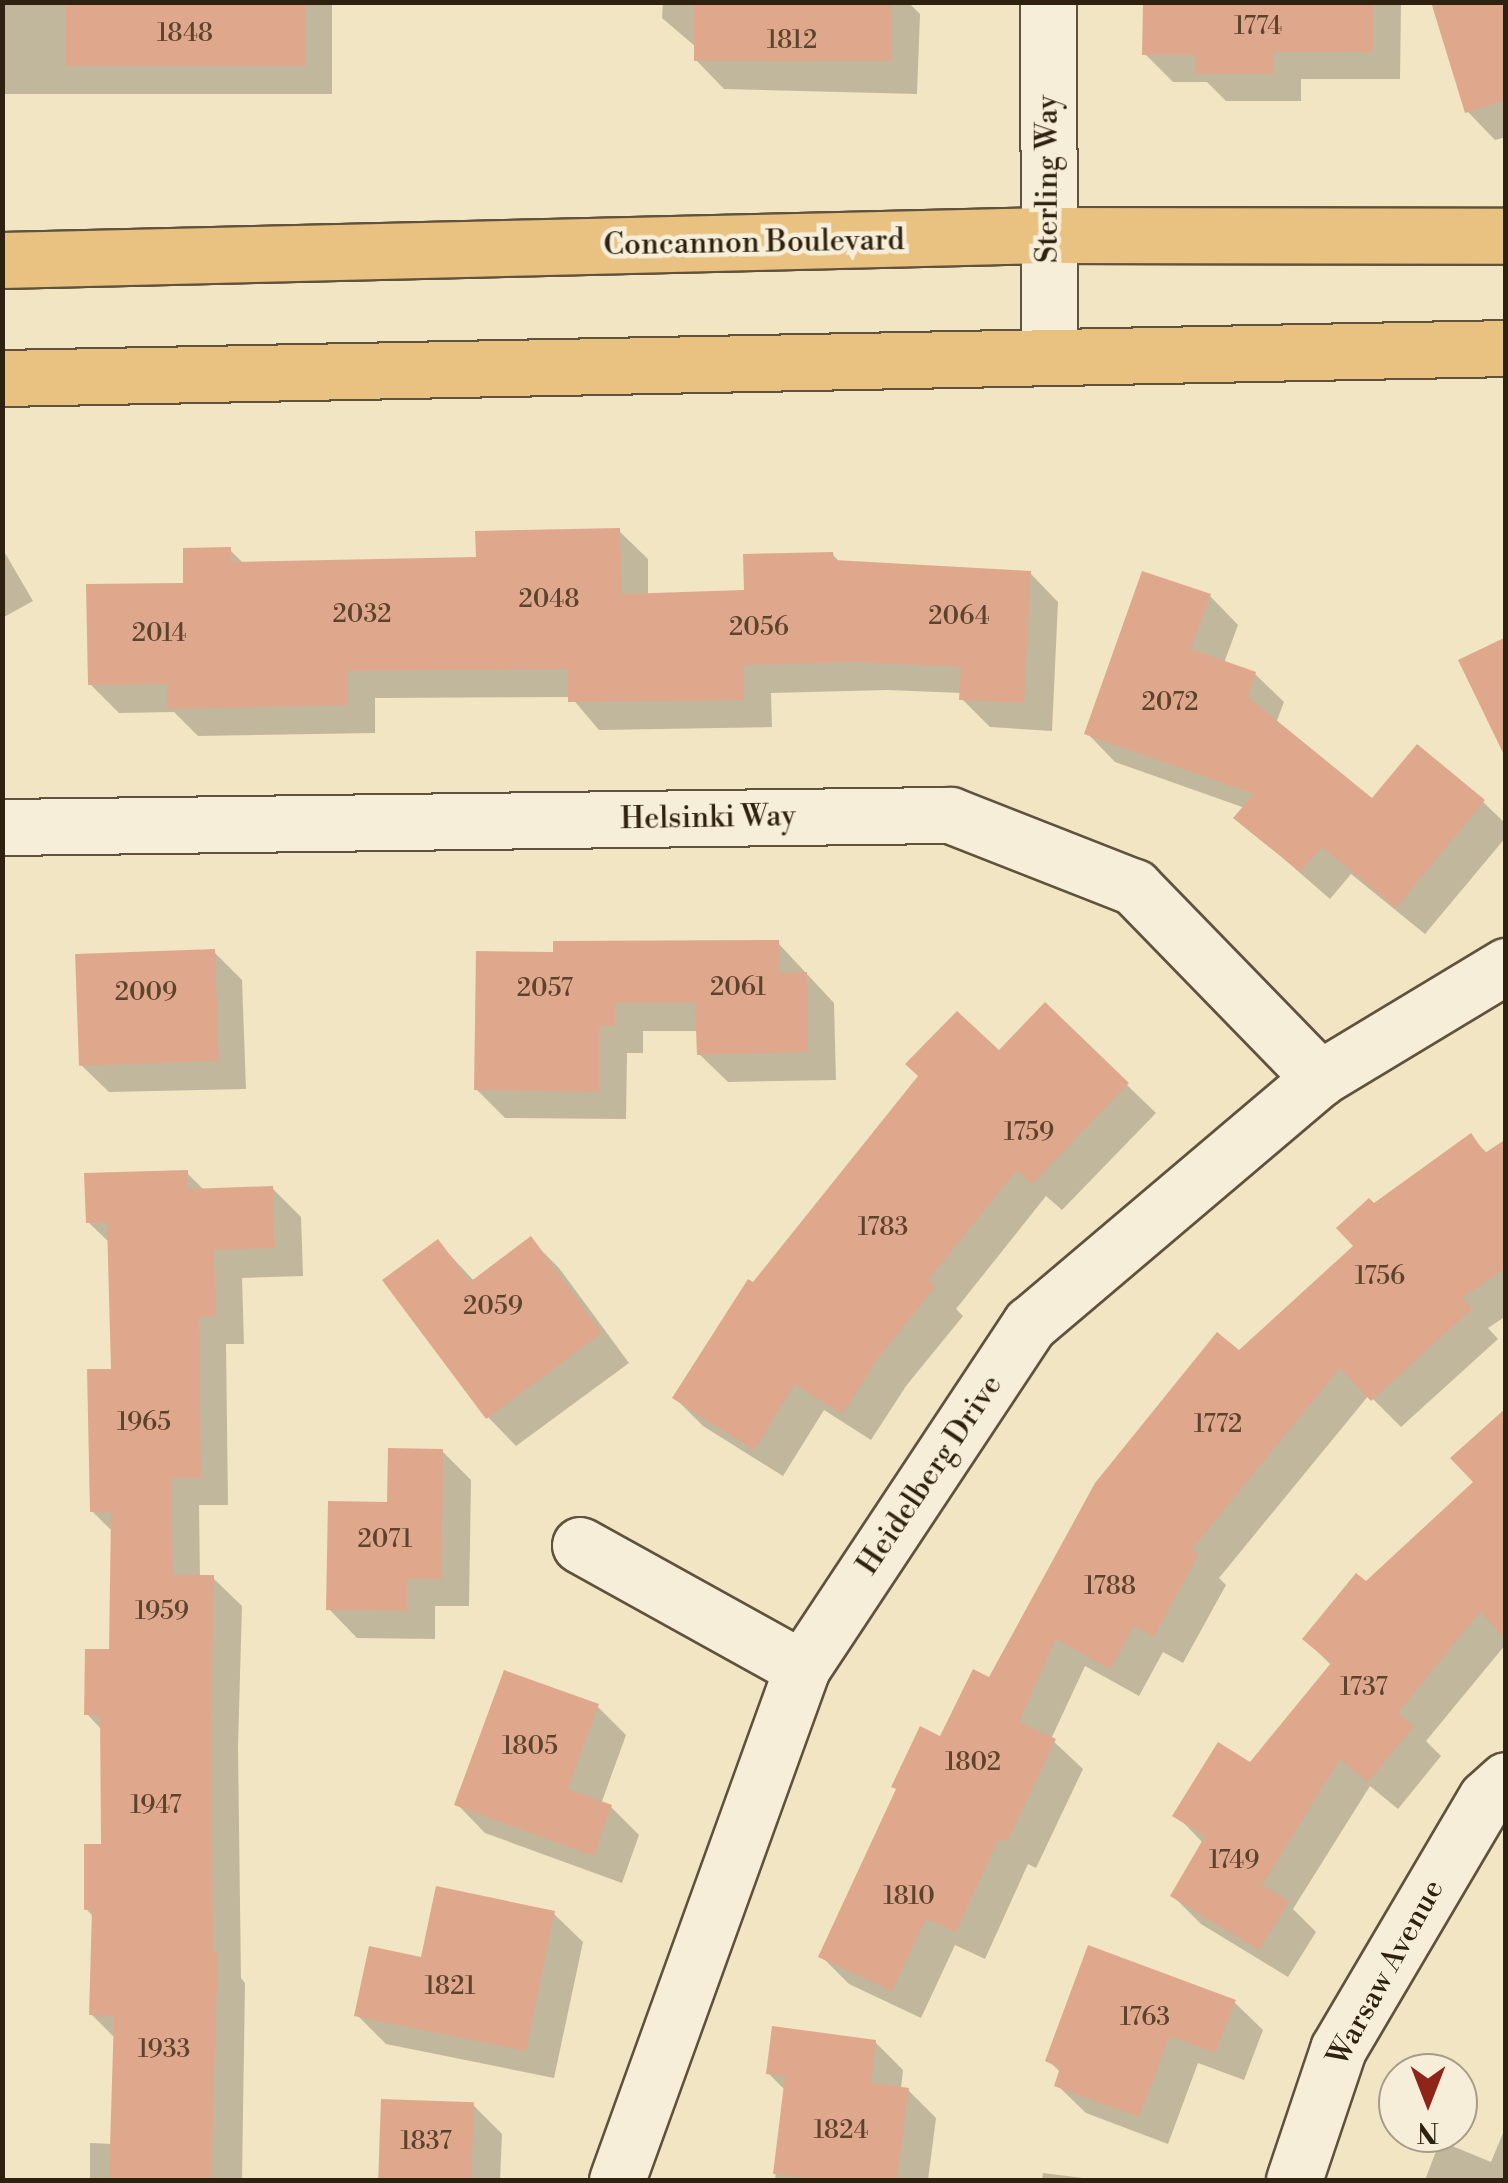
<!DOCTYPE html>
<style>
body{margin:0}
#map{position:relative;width:1508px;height:2183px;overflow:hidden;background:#f2e5c4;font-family:"Libre Bodoni",serif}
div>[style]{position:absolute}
.shadow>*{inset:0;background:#0003;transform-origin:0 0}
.building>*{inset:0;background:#dfa88c;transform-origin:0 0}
.roads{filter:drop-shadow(2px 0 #60523c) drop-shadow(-2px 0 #60523c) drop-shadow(0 2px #60523c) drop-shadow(0 -2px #60523c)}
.minor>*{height:55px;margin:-27.5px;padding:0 27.5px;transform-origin:27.5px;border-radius:27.5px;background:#f7eed9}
.major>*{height:55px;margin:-27.5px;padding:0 27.5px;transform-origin:27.5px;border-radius:27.5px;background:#e9c282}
span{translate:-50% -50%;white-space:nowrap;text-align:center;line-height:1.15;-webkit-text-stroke:9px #f7eed9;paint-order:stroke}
.number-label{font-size:25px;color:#5b432e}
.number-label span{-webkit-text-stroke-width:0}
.street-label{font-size:30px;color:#2f210f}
.frame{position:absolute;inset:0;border:5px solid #2f210f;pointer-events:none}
.north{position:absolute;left:1378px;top:2053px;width:100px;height:100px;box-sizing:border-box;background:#f7eed9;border:2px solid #a79c88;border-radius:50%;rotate:180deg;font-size:28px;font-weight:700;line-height:40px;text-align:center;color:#2f210f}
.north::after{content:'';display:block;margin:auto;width:35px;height:45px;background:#8f2418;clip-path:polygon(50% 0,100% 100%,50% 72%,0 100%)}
</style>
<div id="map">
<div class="shadow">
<i style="left:2px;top:2px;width:330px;height:92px"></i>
<i style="clip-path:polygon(663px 2px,908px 2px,920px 14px,917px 94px,724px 89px,696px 60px,696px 47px,662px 18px)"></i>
<i style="clip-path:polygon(1145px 2px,1401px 2px,1400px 79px,1301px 79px,1301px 101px,1226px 101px,1207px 82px,1173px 82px,1145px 54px)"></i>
<i style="clip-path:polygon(1506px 2px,1506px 137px,1495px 140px,1467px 111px)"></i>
<i style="clip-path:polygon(619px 531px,648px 559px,648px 596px,747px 593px,832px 554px,841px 563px,1030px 573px,1058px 602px,1052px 731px,990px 727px,962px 699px,962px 693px,887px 690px,771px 693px,772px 727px,599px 730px,571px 697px,375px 698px,375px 733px,198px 736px,174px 712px,119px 713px,90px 684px,185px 586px,230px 550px,244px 564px,478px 560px)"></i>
<i style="clip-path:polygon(2px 548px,33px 601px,2px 618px)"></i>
<i style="clip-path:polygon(1210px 596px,1238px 625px,1224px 663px,1255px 674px,1284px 702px,1276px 723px,1372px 802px,1483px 802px,1506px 824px,1506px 837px,1425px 934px,1351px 874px,1330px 899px,1237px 818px,1245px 808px,1115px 762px,1087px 733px)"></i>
<i style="clip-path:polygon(778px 943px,834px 1003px,836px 1080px,728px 1082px,699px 1054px,699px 1031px,643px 1031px,643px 1053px,627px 1053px,626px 1119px,505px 1118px,476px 1089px,555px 954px)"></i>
<i style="clip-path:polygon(214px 952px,242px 980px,246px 1089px,109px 1092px,80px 1064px)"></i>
<i style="clip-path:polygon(1045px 1006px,1156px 1113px,1062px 1210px,1046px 1196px,956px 1309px,963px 1316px,906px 1386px,871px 1440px,824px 1410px,783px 1476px,703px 1426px,675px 1398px,754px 1285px,921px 1076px,999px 1054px)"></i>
<i style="clip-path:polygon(1471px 1137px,1488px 1154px,1506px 1142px,1506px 1316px,1488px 1328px,1498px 1339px,1401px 1427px,1369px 1395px,1219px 1578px,1226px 1585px,1183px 1663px,1163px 1652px,1139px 1696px,1085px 1666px,1051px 1739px,1083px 1769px,1036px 1868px,1028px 1864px,985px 1959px,955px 1945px,921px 2018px,849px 1984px,821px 1956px,942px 1739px,1239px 1353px,1356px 1246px,1374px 1206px)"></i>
<i style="clip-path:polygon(187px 1173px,205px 1191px,272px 1188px,301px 1217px,303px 1276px,242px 1278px,244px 1344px,226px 1344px,228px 1505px,199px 1505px,200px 1578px,213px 1578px,242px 1606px,238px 1746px,241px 1978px,245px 1983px,242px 2180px,90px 2180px,90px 2143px,113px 2144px,116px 2039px,91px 2014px,94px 1917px,86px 1909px,103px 1847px,102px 1730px,87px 1714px,112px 1652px,113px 1532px,92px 1511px,113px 1371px,110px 1243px,88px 1222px)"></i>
<i style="clip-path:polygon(531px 1240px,559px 1268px,629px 1363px,516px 1446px,488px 1417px,438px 1242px,474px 1281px)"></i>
<i style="clip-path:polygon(1506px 1411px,1506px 1644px,1426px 1741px,1441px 1756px,1398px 1809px,1370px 1786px,1293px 1909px,1316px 1932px,1288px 1977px,1201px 1924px,1173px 1896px,1204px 1844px,1176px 1815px,1250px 1765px,1332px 1666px,1305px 1639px,1477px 1482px)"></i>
<i style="clip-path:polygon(442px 1451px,471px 1480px,469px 1606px,435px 1606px,435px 1639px,357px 1638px,329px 1609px,390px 1505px)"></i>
<i style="clip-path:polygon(598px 1707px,626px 1735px,601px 1804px,611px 1807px,639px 1835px,622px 1883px,485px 1833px,457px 1804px)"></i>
<i style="clip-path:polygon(554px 1914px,583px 1942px,554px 2078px,386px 2044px,357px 2015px,423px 1960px)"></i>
<i style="clip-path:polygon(1234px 2002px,1263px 2030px,1244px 2080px,1198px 2063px,1168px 2144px,1086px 2113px,1057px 2085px,1061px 2073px,1048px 2060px)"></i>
<i style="clip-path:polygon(875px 2042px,903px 2070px,901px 2089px,908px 2090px,936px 2118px,928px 2180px,775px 2180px,785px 2090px,768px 2073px)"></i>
<i style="clip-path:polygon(383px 2102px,473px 2105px,502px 2134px,500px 2180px,381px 2180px)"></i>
<i style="clip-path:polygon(1506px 2126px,1506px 2180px,1425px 2180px,1440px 2141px,1491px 2162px)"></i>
<i style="clip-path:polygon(1043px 2173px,1099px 2180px,1042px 2180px)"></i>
</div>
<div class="building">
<i style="left:66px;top:2px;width:239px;height:64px"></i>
<i style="left:694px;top:2px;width:198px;height:59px"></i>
<i style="clip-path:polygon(1143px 2px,1373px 2px,1373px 52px,1274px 52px,1274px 74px,1195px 74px,1195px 55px,1142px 55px)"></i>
<i style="clip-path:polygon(1431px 2px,1506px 2px,1506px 100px,1465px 113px)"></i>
<i style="clip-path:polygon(620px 528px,622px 594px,744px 590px,743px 554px,833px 552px,834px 560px,1031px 571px,1024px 703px,959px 700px,961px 667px,857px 662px,744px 665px,744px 700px,568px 702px,568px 669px,347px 671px,348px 705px,167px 709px,167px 684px,88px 685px,86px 584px,183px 583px,183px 548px,231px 547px,231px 562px,476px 557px,475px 531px)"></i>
<i style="clip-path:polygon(1142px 571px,1211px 594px,1191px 649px,1256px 672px,1248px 697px,1372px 798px,1417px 744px,1485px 800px,1396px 908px,1322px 847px,1300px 872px,1233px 818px,1254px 794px,1084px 734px)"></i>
<i style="clip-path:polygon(1506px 637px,1506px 759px,1458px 660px)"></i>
<i style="clip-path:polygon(779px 940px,780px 973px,807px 972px,808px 1052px,697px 1055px,695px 1003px,615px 1003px,615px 1026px,599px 1026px,599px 1092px,474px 1090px,476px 951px,553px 952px,553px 941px)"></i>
<i style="left:215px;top:949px;width:112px;height:140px;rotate:88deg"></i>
<i style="clip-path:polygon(1045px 1002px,1129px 1083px,1032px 1184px,1017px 1170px,928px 1280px,936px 1286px,878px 1358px,842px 1414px,795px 1384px,754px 1450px,672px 1398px,748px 1279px,753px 1282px,918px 1076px,905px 1064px,957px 1011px,999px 1050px)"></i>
<i style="clip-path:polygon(1471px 1133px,1485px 1153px,1506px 1139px,1506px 1268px,1462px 1298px,1472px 1309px,1371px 1401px,1340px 1368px,1191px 1550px,1199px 1554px,1154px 1637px,1134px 1626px,1110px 1669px,1056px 1639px,1019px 1722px,1056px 1739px,1007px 1842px,999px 1838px,956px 1932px,926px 1919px,892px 1991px,818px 1957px,896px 1789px,891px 1787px,920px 1726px,940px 1736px,973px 1669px,989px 1677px,1095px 1483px,1217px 1332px,1239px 1350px,1353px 1246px,1336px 1228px,1369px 1198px,1374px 1203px)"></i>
<i style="clip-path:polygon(188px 1170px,188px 1189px,273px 1186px,275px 1248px,214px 1250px,216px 1316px,199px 1317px,201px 1478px,171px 1478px,173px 1575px,214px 1575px,211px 1716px,213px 1952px,218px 1952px,211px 2180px,109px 2180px,114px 2016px,89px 2015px,92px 1909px,84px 1910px,84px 1844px,101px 1844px,100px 1715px,84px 1715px,85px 1649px,109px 1649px,111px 1512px,90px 1512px,87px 1369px,111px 1369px,107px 1223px,86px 1223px,84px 1173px)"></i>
<i style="clip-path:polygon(531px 1236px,602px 1333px,486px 1419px,382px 1280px,438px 1239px,470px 1282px)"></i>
<i style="clip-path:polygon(1506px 1408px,1506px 1640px,1480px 1612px,1398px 1713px,1414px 1726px,1368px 1782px,1340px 1759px,1262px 1885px,1289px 1901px,1259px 1950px,1170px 1896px,1205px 1836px,1172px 1816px,1218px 1742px,1250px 1762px,1331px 1663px,1302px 1639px,1356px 1573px,1366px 1581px,1473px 1482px,1450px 1458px)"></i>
<i style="clip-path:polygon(388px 1448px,443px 1449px,442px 1579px,407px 1579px,407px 1611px,326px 1610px,328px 1501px,387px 1502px)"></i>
<i style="clip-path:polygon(504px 1670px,599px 1704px,568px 1789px,612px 1805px,594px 1856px,454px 1805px)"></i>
<i style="clip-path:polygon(436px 1886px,555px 1911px,526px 2051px,354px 2016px,369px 1946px,421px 1957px)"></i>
<i style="clip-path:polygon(1088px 1945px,1236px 2000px,1215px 2053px,1170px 2036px,1139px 2117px,1054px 2086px,1060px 2068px,1045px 2061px)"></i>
<i style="clip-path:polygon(772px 2026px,876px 2040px,871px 2083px,909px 2088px,897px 2180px,823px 2180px,773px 2174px,785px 2076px,766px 2074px)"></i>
<i style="left:381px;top:2099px;width:93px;height:81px;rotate:2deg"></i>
</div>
<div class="roads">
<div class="minor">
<i style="left:1048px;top:2px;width:354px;rotate:89.8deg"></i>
<i style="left:2px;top:827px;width:948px;rotate:-0.73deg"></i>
<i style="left:950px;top:815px;width:198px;rotate:21.4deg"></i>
<i style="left:1134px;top:887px;width:267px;rotate:45.8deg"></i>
<i style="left:580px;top:1545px;width:254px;rotate:29deg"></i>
<i style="left:617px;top:2180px;width:544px;rotate:-70.13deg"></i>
<i style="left:802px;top:1668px;width:413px;rotate:-56.5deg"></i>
<i style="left:1030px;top:1324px;width:380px;rotate:-40.3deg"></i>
<i style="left:1320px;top:1078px;width:217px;rotate:-31.1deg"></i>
<i style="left:1294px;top:2180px;width:138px;rotate:-71.4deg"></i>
<i style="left:1338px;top:2049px;width:291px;rotate:-59.5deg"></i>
<i style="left:1486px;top:1798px;width:27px;rotate:-42deg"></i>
</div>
<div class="major">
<i style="left:2px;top:260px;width:1047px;rotate:-1.37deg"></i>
<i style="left:1049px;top:235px;width:457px;rotate:0.1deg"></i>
<i style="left:2px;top:378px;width:1504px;rotate:-1.14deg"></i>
</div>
</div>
<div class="number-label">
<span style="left:1258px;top:27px">1774</span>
<span style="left:185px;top:34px">1848</span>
<span style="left:792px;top:41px">1812</span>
<span style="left:549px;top:600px">2048</span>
<span style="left:362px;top:615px">2032</span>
<span style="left:959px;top:617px">2064</span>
<span style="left:759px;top:628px">2056</span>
<span style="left:159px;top:634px">2014</span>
<span style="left:1170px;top:703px">2072</span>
<span style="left:738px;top:988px">2061</span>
<span style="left:545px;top:989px">2057</span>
<span style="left:146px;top:993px">2009</span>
<span style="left:1029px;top:1133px">1759</span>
<span style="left:883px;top:1228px">1783</span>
<span style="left:1380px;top:1277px">1756</span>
<span style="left:493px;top:1307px">2059</span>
<span style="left:144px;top:1423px">1965</span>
<span style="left:1218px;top:1425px">1772</span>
<span style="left:385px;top:1540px">2071</span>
<span style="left:1110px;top:1587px">1788</span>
<span style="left:162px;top:1612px">1959</span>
<span style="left:1364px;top:1688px">1737</span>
<span style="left:530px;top:1747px">1805</span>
<span style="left:973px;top:1763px">1802</span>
<span style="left:156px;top:1806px">1947</span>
<span style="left:1234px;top:1861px">1749</span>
<span style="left:909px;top:1897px">1810</span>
<span style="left:450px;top:1987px">1821</span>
<span style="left:1145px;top:2018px">1763</span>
<span style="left:164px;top:2050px">1933</span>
<span style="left:841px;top:2131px">1824</span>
<span style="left:426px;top:2142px">1837</span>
</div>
<div class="street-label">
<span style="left:1048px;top:179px;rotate:-90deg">Sterling Way</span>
<span style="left:754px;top:243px;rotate:-1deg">Concannon Boulevard</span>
<span style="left:708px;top:818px;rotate:-1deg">Helsinki Way</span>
<span style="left:930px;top:1475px;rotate:-56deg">Heidelberg Drive</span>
<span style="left:1386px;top:1973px;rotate:-61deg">Warsaw Avenue</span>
</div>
<div class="frame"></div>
<div class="north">N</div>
</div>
